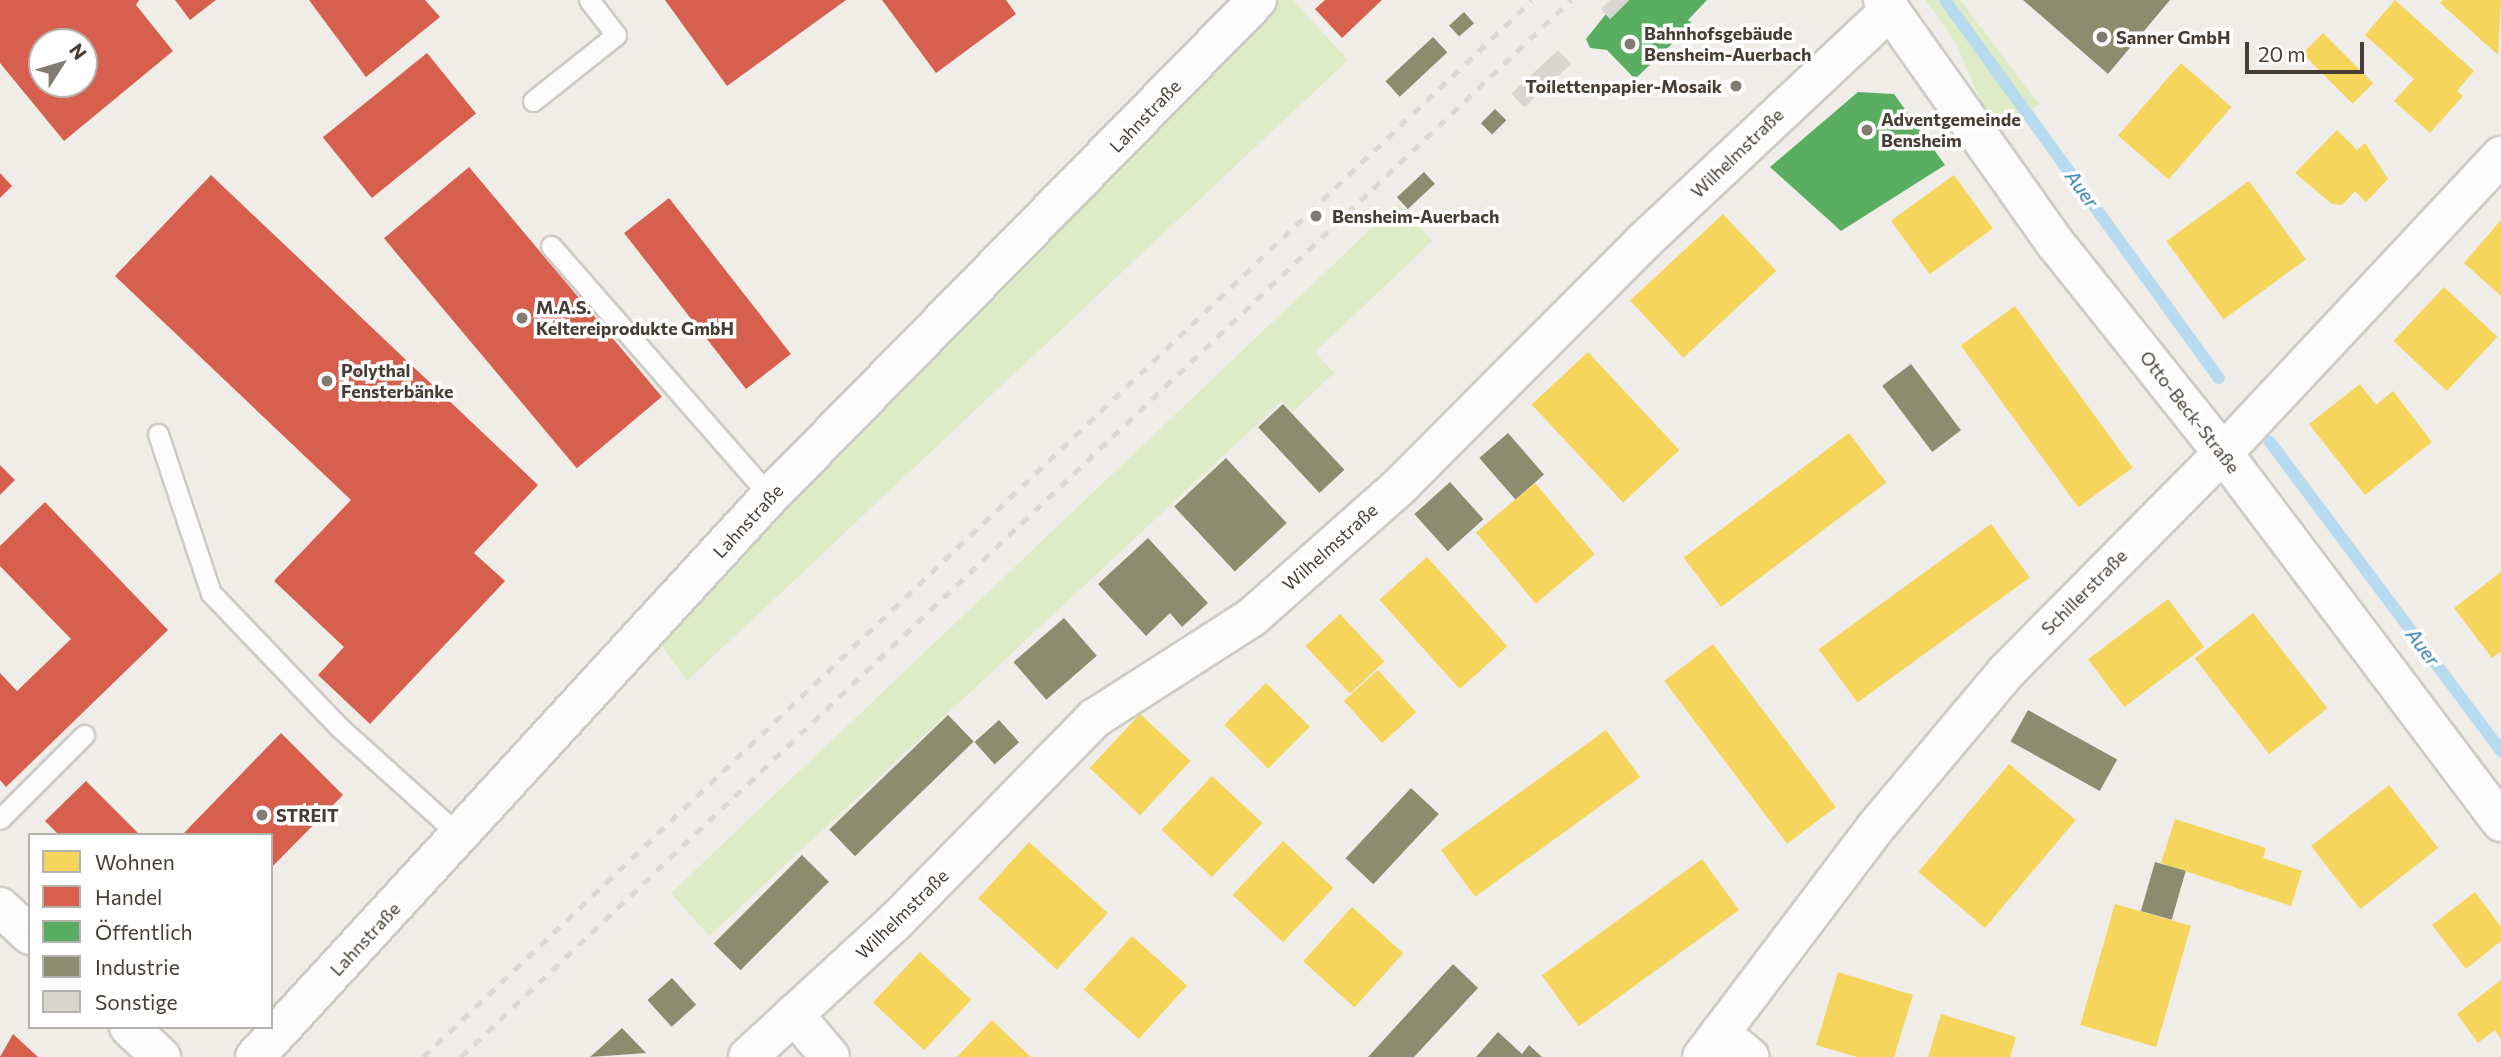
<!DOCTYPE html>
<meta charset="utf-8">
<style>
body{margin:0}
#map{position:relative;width:2501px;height:1057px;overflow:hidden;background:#f0ede8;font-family:Commissioner,sans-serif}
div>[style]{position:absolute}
.green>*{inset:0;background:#deebc7}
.homes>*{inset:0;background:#f6d55c;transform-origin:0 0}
.shops>*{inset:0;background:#d6604d;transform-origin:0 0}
.public>*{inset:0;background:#5aae61}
.industry>*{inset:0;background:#8c8c6e;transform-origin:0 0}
.stream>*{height:12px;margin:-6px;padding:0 6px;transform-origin:6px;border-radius:6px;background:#b7daef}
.building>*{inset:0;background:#d9d6d1;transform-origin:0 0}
.roads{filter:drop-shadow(2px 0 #cecbc6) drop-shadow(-2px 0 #cecbc6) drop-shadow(0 2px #cecbc6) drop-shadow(0 -2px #cecbc6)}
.service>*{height:19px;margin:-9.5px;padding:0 9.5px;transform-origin:9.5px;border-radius:9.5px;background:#fdfcfc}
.minor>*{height:38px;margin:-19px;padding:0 19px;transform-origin:19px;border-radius:19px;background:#fdfcfc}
.rail>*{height:5px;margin-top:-2.5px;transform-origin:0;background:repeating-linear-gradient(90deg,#d9d9d8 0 9px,transparent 0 18px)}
.dots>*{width:19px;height:19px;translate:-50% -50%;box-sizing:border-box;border:4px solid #fff;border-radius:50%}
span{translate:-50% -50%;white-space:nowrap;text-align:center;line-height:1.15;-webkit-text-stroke:7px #fff;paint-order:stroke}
.poi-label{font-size:18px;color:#463e34;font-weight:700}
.left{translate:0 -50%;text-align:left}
.right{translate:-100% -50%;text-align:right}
.street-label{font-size:18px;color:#463e34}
.water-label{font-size:19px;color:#2978ad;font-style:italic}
.legend{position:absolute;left:28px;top:833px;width:245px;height:196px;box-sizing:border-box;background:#fff;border:2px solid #b5b2ae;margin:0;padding:9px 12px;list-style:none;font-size:21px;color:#463e34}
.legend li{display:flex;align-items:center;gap:14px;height:35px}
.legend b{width:35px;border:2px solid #b5b2ae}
.north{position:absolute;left:28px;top:28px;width:70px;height:70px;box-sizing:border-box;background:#fff;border:2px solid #b5b2ae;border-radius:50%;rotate:53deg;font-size:19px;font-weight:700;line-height:28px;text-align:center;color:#463e34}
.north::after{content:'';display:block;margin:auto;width:24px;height:32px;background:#827b73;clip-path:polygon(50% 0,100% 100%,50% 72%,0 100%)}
.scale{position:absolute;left:2245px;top:42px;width:119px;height:32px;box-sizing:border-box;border:4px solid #463e34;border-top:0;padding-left:9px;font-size:21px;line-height:24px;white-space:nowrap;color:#463e34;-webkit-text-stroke:5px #fff;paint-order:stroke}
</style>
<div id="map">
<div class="green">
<i style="clip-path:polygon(1273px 0,1293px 0,1348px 60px,687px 681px,658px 640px)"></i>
<i style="clip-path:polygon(1925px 0,1960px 0,2039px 104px,1996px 138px,1956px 43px)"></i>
<i style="clip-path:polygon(1398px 203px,1432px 241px,1315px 352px,1334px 373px,1293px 412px,1282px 401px,709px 936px,671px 893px)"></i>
</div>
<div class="homes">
<i style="clip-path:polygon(2395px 0,2474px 71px,2457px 91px,2463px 96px,2430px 133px,2394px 101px,2414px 79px,2365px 35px)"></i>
<i style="clip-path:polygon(2443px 0,2501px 0,2498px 55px,2440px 3px)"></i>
<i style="left:2323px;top:33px;width:71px;height:29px;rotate:45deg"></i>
<i style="left:2181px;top:63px;width:67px;height:96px;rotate:41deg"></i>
<i style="clip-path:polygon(2337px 130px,2357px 150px,2365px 143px,2388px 179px,2366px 202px,2355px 191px,2342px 205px,2332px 204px,2295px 173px)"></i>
<i style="left:1954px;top:175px;width:66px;height:78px;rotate:54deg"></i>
<i style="left:2249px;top:181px;width:97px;height:102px;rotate:54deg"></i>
<i style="left:1723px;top:214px;width:78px;height:127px;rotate:47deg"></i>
<i style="clip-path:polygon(2501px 220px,2501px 296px,2464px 263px)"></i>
<i style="left:2444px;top:287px;width:73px;height:74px;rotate:43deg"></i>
<i style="left:2015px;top:306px;width:200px;height:67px;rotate:54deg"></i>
<i style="left:1588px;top:352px;width:134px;height:77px;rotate:47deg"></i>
<i style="clip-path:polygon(2360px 384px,2376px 405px,2393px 391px,2432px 442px,2365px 495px,2309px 424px)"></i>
<i style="left:1849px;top:433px;width:62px;height:207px;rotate:53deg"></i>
<i style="left:1535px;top:483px;width:93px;height:77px;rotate:50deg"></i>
<i style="left:1991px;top:524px;width:66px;height:213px;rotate:54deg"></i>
<i style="left:1427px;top:557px;width:120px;height:64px;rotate:48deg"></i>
<i style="clip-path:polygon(2501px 572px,2501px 651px,2492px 658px,2454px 608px)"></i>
<i style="left:2168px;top:599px;width:60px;height:100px;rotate:53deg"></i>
<i style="left:2253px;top:613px;width:121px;height:74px;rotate:52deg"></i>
<i style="left:1340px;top:614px;width:65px;height:47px;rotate:47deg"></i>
<i style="left:1713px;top:644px;width:204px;height:61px;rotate:53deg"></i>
<i style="left:1378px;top:670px;width:57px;height:46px;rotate:48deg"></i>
<i style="left:1266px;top:683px;width:62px;height:59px;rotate:45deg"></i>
<i style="left:1140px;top:714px;width:69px;height:74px;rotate:43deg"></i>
<i style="left:1606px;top:730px;width:58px;height:204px;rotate:54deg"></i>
<i style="left:2009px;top:764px;width:87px;height:141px;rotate:40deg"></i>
<i style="left:1212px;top:776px;width:69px;height:74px;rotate:43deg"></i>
<i style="left:2389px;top:785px;width:80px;height:99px;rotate:52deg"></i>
<i style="clip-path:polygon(2175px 819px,2266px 848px,2263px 858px,2302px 871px,2291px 906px,2161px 863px)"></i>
<i style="left:1283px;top:841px;width:69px;height:74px;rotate:43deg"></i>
<i style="left:1029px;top:842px;width:106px;height:76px;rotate:42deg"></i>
<i style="left:1702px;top:859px;width:63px;height:198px;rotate:54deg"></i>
<i style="clip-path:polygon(2475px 892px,2501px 927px,2501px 941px,2466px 969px,2432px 925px)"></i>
<i style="left:2115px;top:904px;width:79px;height:126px;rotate:16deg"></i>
<i style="left:1352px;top:907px;width:69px;height:73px;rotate:42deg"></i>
<i style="left:1132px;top:936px;width:74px;height:72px;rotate:42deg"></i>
<i style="left:920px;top:952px;width:70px;height:69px;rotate:43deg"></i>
<i style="clip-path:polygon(1838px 972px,1913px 995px,1894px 1057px,1857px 1057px,1816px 1045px)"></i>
<i style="clip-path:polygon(2501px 980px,2501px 1039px,2495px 1030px,2478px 1043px,2457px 1014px)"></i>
<i style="clip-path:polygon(1941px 1014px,2016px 1037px,2010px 1057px,1928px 1057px)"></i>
<i style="clip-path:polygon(992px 1020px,1018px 1045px,1031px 1057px,957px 1057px)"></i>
</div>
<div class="shops">
<i style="clip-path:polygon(evenodd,0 0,139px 0,136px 5px,173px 51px,64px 141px,0 63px,0 0,42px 42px,84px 42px,84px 84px,42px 84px,42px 42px)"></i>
<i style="clip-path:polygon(175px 0,216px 0,190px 20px)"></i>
<i style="clip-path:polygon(309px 0,425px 0,440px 17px,366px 77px)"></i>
<i style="clip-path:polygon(665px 0,846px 0,727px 86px)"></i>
<i style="clip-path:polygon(882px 0,1006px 0,1016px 14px,936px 73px)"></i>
<i style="clip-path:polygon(1325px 0,1382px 0,1342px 38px,1315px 9px)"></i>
<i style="left:427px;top:53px;width:78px;height:134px;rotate:51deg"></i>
<i style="left:469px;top:167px;width:300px;height:111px;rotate:50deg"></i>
<i style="clip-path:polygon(0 173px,12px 186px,0 198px)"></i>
<i style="clip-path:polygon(211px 175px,538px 485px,474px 553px,505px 581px,370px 724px,318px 675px,344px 647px,274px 581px,351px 500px,115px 276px)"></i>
<i style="left:669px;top:198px;width:198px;height:57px;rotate:52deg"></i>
<i style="clip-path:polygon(0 465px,15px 480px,0 495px)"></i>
<i style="clip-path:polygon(45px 502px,168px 630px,6px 787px,0 780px,0 673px,17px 691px,71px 639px,0 566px,0 546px)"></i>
<i style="clip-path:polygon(281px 733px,343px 795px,271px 868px,271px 835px,182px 835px)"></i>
<i style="clip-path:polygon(86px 781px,140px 835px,59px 835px,45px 821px)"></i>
<i style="clip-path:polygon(13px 1034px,38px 1057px,0 1057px)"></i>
</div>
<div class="public">
<i style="clip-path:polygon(1629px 0,1707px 0,1688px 20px,1693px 24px,1635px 79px,1607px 50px,1590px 48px,1586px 39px,1606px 14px,1610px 19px)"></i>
<i style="clip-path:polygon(1858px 92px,1894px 94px,1945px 165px,1841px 231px,1770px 167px)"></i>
</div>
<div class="industry">
<i style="clip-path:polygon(2023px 0,2170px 0,2108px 74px)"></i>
<i style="left:1464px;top:12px;width:15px;height:20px;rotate:48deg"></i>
<i style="left:1433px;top:37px;width:21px;height:65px;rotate:47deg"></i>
<i style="left:1495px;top:109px;width:16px;height:20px;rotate:45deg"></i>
<i style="left:1424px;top:172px;width:16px;height:37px;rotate:47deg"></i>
<i style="left:1911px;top:364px;width:83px;height:36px;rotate:53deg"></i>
<i style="left:1283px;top:404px;width:90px;height:34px;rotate:47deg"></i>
<i style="left:1508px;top:433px;width:55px;height:38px;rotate:49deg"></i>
<i style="left:1226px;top:458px;width:89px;height:71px;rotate:47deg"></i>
<i style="left:1450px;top:482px;width:50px;height:48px;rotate:48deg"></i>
<i style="clip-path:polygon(1148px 538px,1208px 603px,1182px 627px,1170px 613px,1146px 636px,1098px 584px)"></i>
<i style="left:1064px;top:618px;width:50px;height:67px;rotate:49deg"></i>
<i style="left:2028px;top:710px;width:102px;height:36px;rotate:29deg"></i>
<i style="left:948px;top:715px;width:37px;height:165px;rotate:46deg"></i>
<i style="left:999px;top:720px;width:30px;height:33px;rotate:48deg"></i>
<i style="left:1411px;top:788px;width:38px;height:96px;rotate:43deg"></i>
<i style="left:802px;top:855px;width:38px;height:125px;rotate:45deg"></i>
<i style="left:2155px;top:862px;width:32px;height:51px;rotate:16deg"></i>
<i style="clip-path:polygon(1453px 964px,1478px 988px,1414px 1057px,1368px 1057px)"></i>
<i style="left:672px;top:978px;width:36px;height:33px;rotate:48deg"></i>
<i style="clip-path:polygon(622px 1028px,646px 1053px,590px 1057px,599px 1049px)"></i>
<i style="clip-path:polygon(1498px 1032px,1522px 1054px,1529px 1045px,1542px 1057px,1476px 1057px)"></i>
</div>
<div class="stream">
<i style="left:1945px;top:0;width:467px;rotate:54.1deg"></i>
<i style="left:2270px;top:442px;width:386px;rotate:53.2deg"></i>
</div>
<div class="building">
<i style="clip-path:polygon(1610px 0,1629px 0,1610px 19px,1601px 9px)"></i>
<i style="left:1558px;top:50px;width:19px;height:64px;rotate:47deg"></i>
</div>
<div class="roads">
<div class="service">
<i style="left:533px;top:101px;width:106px;rotate:-38.5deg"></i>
<i style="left:616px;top:35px;width:44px;rotate:-127.6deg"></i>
<i style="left:551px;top:246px;width:332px;rotate:48.8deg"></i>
<i style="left:158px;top:434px;width:168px;rotate:71.6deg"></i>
<i style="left:211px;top:593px;width:185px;rotate:46.3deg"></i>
<i style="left:339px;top:727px;width:164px;rotate:42deg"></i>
<i style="left:0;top:819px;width:119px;rotate:-45deg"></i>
</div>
<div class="minor">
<i style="left:1883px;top:0;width:299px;rotate:54.7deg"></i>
<i style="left:2056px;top:244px;width:268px;rotate:51.4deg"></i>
<i style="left:2223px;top:453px;width:462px;rotate:53deg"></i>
<i style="left:0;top:907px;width:41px;rotate:43deg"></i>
<i style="left:794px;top:1014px;width:56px;rotate:50.1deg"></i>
<i style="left:129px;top:1027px;width:44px;rotate:43.2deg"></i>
<i style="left:1720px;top:1033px;width:38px;rotate:39deg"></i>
<i style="left:255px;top:1057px;width:762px;rotate:-47.45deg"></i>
<i style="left:770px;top:496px;width:695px;rotate:-45.52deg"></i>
<i style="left:748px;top:1057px;width:200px;rotate:-42.6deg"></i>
<i style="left:895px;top:922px;width:286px;rotate:-45.6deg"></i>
<i style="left:1095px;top:718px;width:185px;rotate:-32.7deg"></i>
<i style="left:1251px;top:618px;width:199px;rotate:-41.5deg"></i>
<i style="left:1400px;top:486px;width:344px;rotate:-45.1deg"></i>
<i style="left:1643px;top:242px;width:339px;rotate:-43.2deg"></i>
<i style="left:1702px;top:1057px;width:288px;rotate:-52.9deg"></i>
<i style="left:1876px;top:827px;width:202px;rotate:-50deg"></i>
<i style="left:2006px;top:672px;width:308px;rotate:-45.3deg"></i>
<i style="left:2223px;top:453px;width:407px;rotate:-46.9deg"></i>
</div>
</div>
<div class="rail">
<i style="left:423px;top:1057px;width:1532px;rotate:-43.62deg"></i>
<i style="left:461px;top:1057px;width:1533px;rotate:-43.6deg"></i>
</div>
<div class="dots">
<i style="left:2102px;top:37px;background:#827b73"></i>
<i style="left:1630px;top:44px;background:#827b73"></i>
<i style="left:1736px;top:86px;background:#827b73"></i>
<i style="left:1867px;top:130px;background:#827b73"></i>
<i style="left:1316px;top:216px;background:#827b73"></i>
<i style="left:522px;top:318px;background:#827b73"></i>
<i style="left:327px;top:381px;background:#827b73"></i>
<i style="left:262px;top:815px;background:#827b73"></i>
</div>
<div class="poi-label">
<span class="left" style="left:1644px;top:44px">Bahnhofsgebäude<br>Bensheim-Auerbach</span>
<span class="left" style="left:2116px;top:37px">Sanner GmbH</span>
<span class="right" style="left:1722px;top:86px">Toilettenpapier-Mosaik</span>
<span class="left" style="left:1881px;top:130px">Adventgemeinde<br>Bensheim</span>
<span class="left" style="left:1332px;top:216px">Bensheim-Auerbach</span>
<span class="left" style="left:536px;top:318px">M.A.S.<br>Keltereiprodukte GmbH</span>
<span class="left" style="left:341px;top:381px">Polythal<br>Fensterbänke</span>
<span class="left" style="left:276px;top:815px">STREIT</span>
</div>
<div class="street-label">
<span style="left:1145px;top:116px;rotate:-46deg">Lahnstraße</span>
<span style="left:1737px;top:153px;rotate:-44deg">Wilhelmstraße</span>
<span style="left:2190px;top:412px;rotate:52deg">Otto-Beck-Straße</span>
<span style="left:748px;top:521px;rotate:-47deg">Lahnstraße</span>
<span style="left:1330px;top:547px;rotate:-42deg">Wilhelmstraße</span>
<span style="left:2084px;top:592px;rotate:-45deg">Schillerstraße</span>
<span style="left:902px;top:914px;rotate:-44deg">Wilhelmstraße</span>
<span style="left:365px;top:939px;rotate:-47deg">Lahnstraße</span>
</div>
<div class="water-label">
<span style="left:2082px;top:189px;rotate:54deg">Auer</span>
<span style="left:2423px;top:647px;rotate:53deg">Auer</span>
</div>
<ul class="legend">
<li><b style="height:19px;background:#f6d55c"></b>Wohnen</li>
<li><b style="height:19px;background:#d6604d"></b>Handel</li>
<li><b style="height:19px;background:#5aae61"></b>Öffentlich</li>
<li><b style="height:19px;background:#8c8c6e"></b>Industrie</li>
<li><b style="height:19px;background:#d9d6d1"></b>Sonstige</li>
</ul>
<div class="north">N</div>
<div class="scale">20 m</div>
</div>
